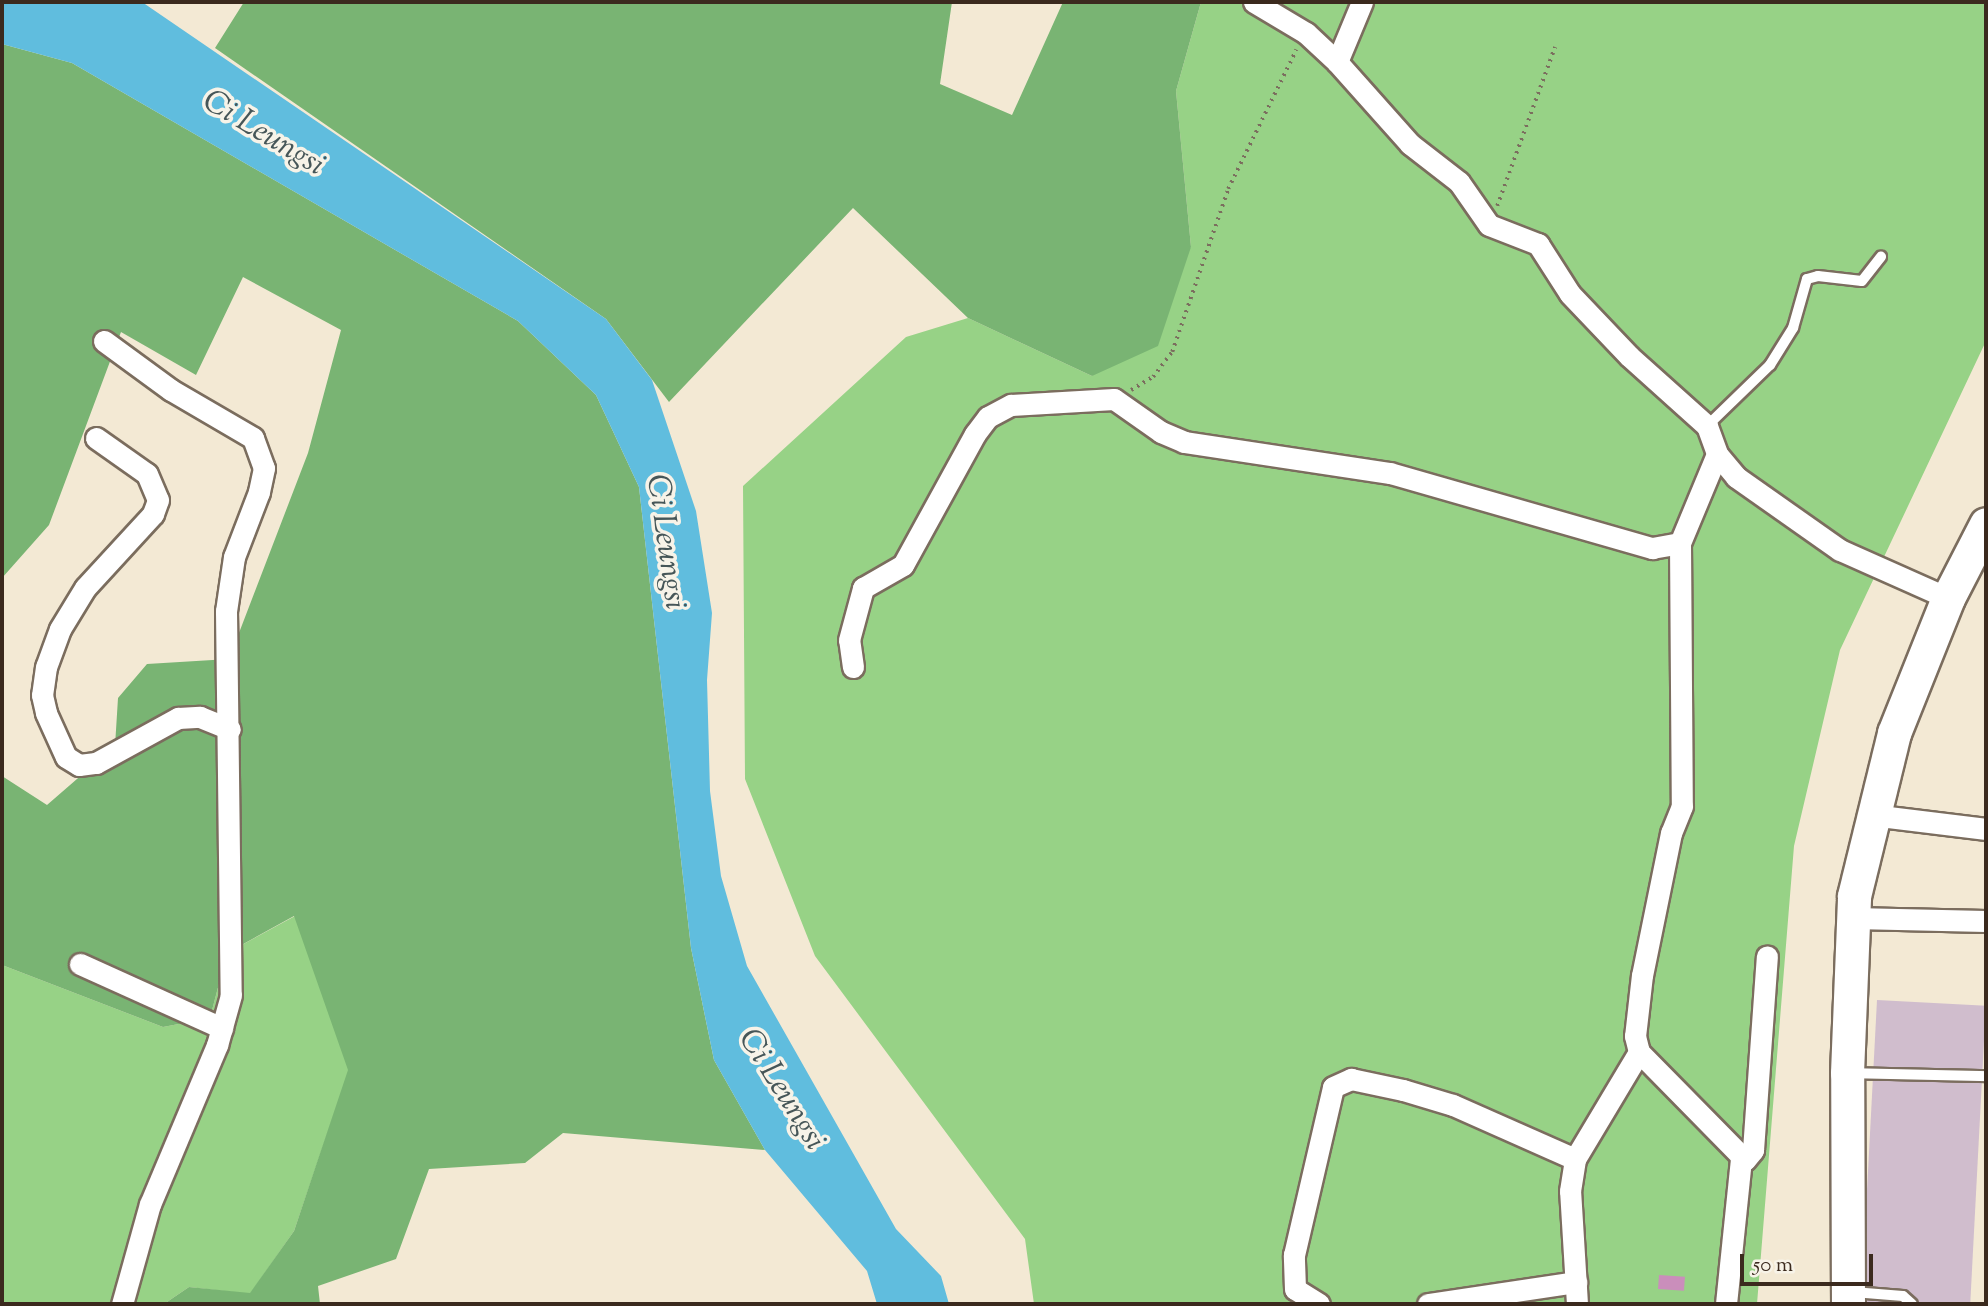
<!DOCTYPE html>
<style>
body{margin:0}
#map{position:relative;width:1988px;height:1306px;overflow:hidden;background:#f3e9d4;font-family:"Sorts Mill Goudy",serif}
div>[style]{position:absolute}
.industrial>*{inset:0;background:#d0bdcd;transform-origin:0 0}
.green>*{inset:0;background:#97d286}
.forest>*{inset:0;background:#79b473}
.water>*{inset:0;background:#60bdde}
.building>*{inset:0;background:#ca8ebb;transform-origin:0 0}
.path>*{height:3.5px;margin-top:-1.75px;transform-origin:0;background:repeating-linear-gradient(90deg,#7b6d5e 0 2px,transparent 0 7px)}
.roads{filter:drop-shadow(2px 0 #7b6d5e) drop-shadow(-2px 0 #7b6d5e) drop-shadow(0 2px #7b6d5e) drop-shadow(0 -2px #7b6d5e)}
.lane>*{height:10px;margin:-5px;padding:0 5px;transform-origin:5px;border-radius:5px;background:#fff}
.street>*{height:21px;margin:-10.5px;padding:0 10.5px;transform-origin:10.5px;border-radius:10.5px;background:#fff}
.primary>*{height:33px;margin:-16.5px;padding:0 16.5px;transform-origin:16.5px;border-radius:16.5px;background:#fff}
span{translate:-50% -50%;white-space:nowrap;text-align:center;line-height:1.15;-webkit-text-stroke:7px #f7f3e8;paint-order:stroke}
.water-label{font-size:32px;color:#465658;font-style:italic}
.frame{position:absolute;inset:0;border:4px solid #3b2a1e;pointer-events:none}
.scale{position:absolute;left:1740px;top:1254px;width:133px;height:32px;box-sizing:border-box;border:4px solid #3b2a1e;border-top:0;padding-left:9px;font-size:21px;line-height:24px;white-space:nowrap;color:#3b2a1e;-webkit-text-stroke:5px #f7f3e8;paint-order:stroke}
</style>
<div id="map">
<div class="industrial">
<i style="left:1877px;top:1000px;width:109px;height:304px;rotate:3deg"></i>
</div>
<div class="green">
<i style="clip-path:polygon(1201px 2px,1986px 2px,1986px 341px,1840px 650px,1794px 846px,1757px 1304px,1034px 1304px,1025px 1239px,815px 956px,745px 779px,743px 486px,906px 337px,968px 318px,1092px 376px,1191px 247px,1176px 91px)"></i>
<i style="clip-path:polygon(295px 916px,349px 1070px,294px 1231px,250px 1294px,189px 1287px,164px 1304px,2px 1304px,2px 965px,163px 1027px,210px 1018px,227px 953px)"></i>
</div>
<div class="forest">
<i style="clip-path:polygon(244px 2px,952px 2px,940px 84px,1012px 115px,1063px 2px,1201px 2px,1176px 91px,1191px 247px,1158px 346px,1092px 376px,968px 318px,853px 208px,669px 402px,606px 319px,215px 48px)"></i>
<i style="clip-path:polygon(2px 44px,72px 63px,518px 321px,596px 395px,639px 487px,691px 948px,714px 1060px,765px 1150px,563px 1133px,525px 1163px,429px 1169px,396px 1259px,318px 1286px,320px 1304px,164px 1304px,189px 1287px,250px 1293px,294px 1231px,348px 1070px,294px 916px,227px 953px,210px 1018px,163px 1027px,2px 965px,2px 776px,47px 805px,115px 746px,118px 698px,147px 664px,229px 659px,308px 453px,341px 330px,243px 277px,196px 375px,121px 332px,49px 525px,2px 578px)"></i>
</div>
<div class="water">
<i style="clip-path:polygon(2px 2px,142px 2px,606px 319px,652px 380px,696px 511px,712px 613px,707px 680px,710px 791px,721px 876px,747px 966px,896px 1229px,941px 1276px,949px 1304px,877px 1304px,867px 1271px,765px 1150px,714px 1060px,691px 948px,639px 487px,596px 395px,518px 321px,72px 63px,2px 44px)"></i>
</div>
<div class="building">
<i style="left:1659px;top:1275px;width:26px;height:14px;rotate:4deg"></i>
</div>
<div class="path">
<i style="left:1497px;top:206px;width:169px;rotate:-70deg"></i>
<i style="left:1131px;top:390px;width:26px;rotate:-31deg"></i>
<i style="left:1153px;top:377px;width:31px;rotate:-53deg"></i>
<i style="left:1172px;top:352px;width:172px;rotate:-71deg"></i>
<i style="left:1228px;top:189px;width:155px;rotate:-63.9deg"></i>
</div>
<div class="roads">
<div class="lane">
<i style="left:1707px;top:426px;width:88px;rotate:-44.1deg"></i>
<i style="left:1770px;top:365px;width:44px;rotate:-58.1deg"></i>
<i style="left:1793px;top:328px;width:51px;rotate:-74.1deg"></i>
<i style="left:1807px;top:279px;width:11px;rotate:-15deg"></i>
<i style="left:1818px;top:276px;width:44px;rotate:6.5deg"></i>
<i style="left:1862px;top:281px;width:31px;rotate:-52deg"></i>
<i style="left:1850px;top:1073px;width:136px;rotate:1.3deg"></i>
<i style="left:1853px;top:1292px;width:50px;rotate:4.6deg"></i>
<i style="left:1903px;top:1296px;width:12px;rotate:42deg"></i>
</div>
<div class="street">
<i style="left:1254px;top:2px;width:61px;rotate:30.8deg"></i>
<i style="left:1306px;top:33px;width:42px;rotate:43.1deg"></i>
<i style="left:1337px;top:62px;width:110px;rotate:48.3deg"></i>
<i style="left:1410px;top:144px;width:62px;rotate:37.8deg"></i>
<i style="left:1459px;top:182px;width:52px;rotate:55.1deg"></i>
<i style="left:1489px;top:225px;width:53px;rotate:21.2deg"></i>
<i style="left:1538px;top:244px;width:59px;rotate:57.4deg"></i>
<i style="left:1570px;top:294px;width:86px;rotate:46.4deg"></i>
<i style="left:1629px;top:356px;width:105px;rotate:41.9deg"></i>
<i style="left:1707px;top:426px;width:30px;rotate:70deg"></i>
<i style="left:1717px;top:454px;width:30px;rotate:50deg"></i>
<i style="left:1736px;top:477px;width:127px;rotate:35.1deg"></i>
<i style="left:1840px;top:550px;width:118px;rotate:24deg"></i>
<i style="left:1337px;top:62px;width:65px;rotate:-67.4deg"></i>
<i style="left:104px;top:341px;width:83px;rotate:36.2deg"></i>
<i style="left:171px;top:390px;width:95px;rotate:30.3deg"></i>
<i style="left:253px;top:438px;width:32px;rotate:70deg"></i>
<i style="left:264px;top:468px;width:25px;rotate:102deg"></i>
<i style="left:259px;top:492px;width:70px;rotate:111deg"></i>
<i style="left:234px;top:557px;width:55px;rotate:98.4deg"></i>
<i style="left:226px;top:611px;width:384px;rotate:89.3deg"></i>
<i style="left:231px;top:995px;width:52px;rotate:105.6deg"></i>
<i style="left:217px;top:1045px;width:173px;rotate:112.8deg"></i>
<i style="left:150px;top:1204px;width:104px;rotate:105.6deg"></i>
<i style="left:96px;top:438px;width:62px;rotate:35.2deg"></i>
<i style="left:147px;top:474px;width:28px;rotate:67deg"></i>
<i style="left:158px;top:500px;width:15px;rotate:110deg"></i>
<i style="left:153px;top:514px;width:100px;rotate:132.6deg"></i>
<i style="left:85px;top:588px;width:48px;rotate:121.4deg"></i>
<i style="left:60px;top:629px;width:40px;rotate:110.2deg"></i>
<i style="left:46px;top:667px;width:28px;rotate:98deg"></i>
<i style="left:42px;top:695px;width:18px;rotate:77deg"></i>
<i style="left:46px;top:713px;width:48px;rotate:65.6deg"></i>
<i style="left:66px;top:757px;width:15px;rotate:32deg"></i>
<i style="left:79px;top:765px;width:17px;rotate:-7deg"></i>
<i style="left:96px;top:763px;width:94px;rotate:-28.8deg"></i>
<i style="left:178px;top:718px;width:22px;rotate:-3deg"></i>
<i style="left:200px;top:717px;width:32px;rotate:22deg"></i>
<i style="left:1680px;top:543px;width:263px;rotate:89.6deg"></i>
<i style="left:1682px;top:806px;width:29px;rotate:112deg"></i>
<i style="left:1671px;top:833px;width:145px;rotate:101.5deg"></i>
<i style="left:1642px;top:975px;width:61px;rotate:96.5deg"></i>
<i style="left:1635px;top:1036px;width:16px;rotate:76deg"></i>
<i style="left:1639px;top:1052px;width:151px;rotate:45.5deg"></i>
<i style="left:1745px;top:1160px;width:13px;rotate:-51deg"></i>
<i style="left:1753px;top:1150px;width:194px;rotate:-85.9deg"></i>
<i style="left:853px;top:667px;width:27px;rotate:-98deg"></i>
<i style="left:849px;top:640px;width:54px;rotate:-74.9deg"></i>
<i style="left:863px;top:588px;width:46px;rotate:-29.9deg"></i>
<i style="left:903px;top:565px;width:149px;rotate:-61.2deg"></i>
<i style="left:975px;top:434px;width:21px;rotate:-53deg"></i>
<i style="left:988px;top:417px;width:26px;rotate:-28deg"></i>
<i style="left:1011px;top:405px;width:103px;rotate:-3.3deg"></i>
<i style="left:1114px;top:399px;width:57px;rotate:35.1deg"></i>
<i style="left:1161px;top:432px;width:25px;rotate:23deg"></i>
<i style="left:1184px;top:442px;width:208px;rotate:8.6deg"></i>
<i style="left:1390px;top:473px;width:273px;rotate:16deg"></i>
<i style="left:1652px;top:548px;width:28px;rotate:-10deg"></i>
<i style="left:1680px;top:543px;width:96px;rotate:-67.4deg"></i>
<i style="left:1872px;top:815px;width:115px;rotate:7deg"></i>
<i style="left:1853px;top:918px;width:133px;rotate:1.3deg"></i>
<i style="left:80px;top:964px;width:156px;rotate:24.3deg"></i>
<i style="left:1319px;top:1304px;width:28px;rotate:-148deg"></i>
<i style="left:1295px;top:1289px;width:34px;rotate:-92deg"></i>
<i style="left:1294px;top:1255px;width:172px;rotate:-76.9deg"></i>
<i style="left:1333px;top:1087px;width:20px;rotate:-24deg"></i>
<i style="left:1351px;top:1079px;width:53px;rotate:11.9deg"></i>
<i style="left:1403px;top:1090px;width:52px;rotate:16.7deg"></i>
<i style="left:1453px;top:1105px;width:133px;rotate:23.9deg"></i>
<i style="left:1428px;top:1304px;width:150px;rotate:-8.5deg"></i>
<i style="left:1577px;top:1304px;width:113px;rotate:-93.5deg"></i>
<i style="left:1570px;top:1191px;width:32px;rotate:-81deg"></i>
<i style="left:1575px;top:1159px;width:125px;rotate:-59.1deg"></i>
<i style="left:1726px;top:1304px;width:147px;rotate:-84.1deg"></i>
</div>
<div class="primary">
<i style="left:1848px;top:1304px;width:231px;rotate:-90.2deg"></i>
<i style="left:1847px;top:1073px;width:177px;rotate:-87.7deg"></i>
<i style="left:1854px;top:896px;width:168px;rotate:-76.2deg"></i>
<i style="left:1894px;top:733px;width:145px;rotate:-68.2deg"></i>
<i style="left:1948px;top:598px;width:83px;rotate:-62.8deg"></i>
</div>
</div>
<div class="water-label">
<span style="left:263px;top:134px;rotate:31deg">Ci Leungsi</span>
<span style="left:665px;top:542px;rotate:82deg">Ci Leungsi</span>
<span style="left:781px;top:1090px;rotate:58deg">Ci Leungsi</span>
</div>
<div class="frame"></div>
<div class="scale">50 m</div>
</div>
